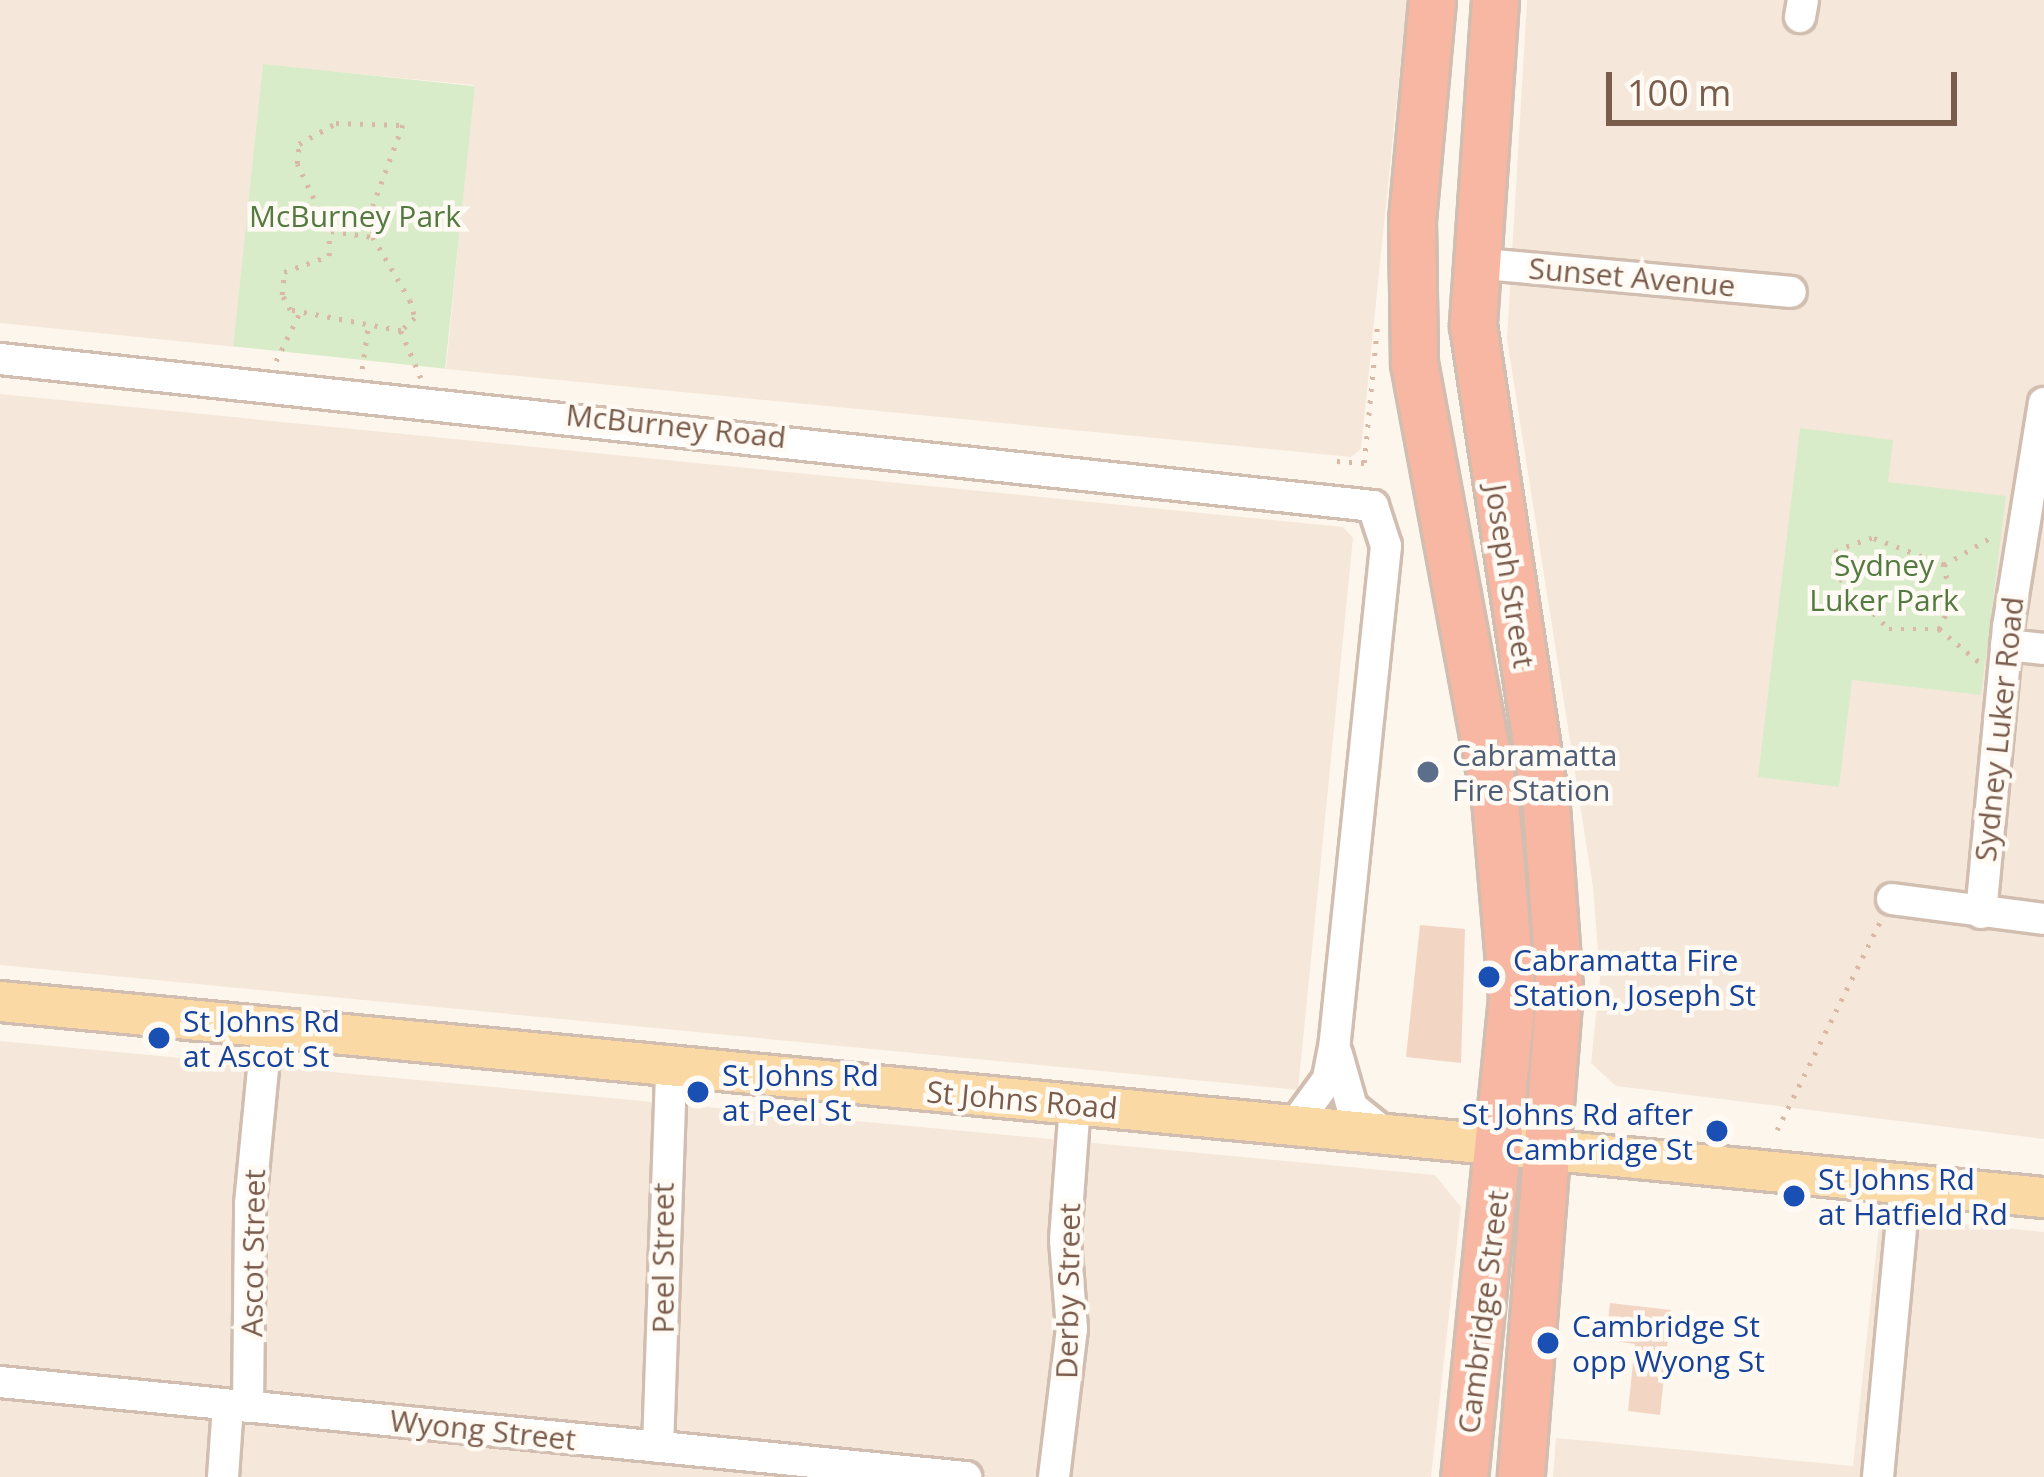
<!DOCTYPE html>
<style>
body{margin:0}
#map{position:relative;width:2044px;height:1477px;overflow:hidden;background:#fdf6ec;font-family:"Open Sans",sans-serif}
div>[style]{position:absolute}
.residential>*{inset:0;background:#f5e8da}
.green>*{inset:0;background:#d8ecc9;transform-origin:0 0}
.building>*{inset:0;background:#f3d5c3}
.path>*{height:4.5px;margin-top:-2.25px;transform-origin:0;background:repeating-linear-gradient(90deg,#d9b8a5 0 3px,transparent 0 12px)}
.roads{filter:drop-shadow(3px 0 #d1beb0) drop-shadow(-3px 0 #d1beb0) drop-shadow(0 3px #d1beb0) drop-shadow(0 -3px #d1beb0)}
.minor>*{height:30px;margin:-15px;padding:0 15px;transform-origin:15px;border-radius:15px;background:#fff}
.major>*{height:39px;margin:-19.5px;padding:0 19.5px;transform-origin:19.5px;border-radius:19.5px;background:#fbd9a5}
.highway>*{height:45px;margin:-22.5px;padding:0 22.5px;transform-origin:22.5px;border-radius:22.5px;background:#f7b7a3}
.dots>*{width:33px;height:33px;translate:-50% -50%;box-sizing:border-box;border:6px solid #fffaf3;border-radius:50%}
span{translate:-50% -50%;white-space:nowrap;text-align:center;line-height:1.15;-webkit-text-stroke:9px #fffaf3;paint-order:stroke}
.park-label{font-size:30px;color:#537a41}
.street-label{font-size:30px;color:#7a5c4d}
.service-label{font-size:30px;color:#4e5e75}
.left{translate:0 -50%;text-align:left}
.transit-label{font-size:30px;color:#164399}
.right{translate:-100% -50%;text-align:right}
.scale{position:absolute;left:1606px;top:72px;width:351px;height:54px;box-sizing:border-box;border:6px solid #7a5c4d;border-top:0;padding-left:15px;font-size:36px;line-height:42px;white-space:nowrap;color:#7a5c4d;-webkit-text-stroke:9px #fffaf3;paint-order:stroke}
</style>
<div id="map">
<div class="residential">
<i style="clip-path:polygon(0 0,1407px 0,1361px 449px,1351px 457px,446px 369px,474px 85px,263px 65px,236px 347px,0 323px)"></i>
<i style="clip-path:polygon(1527px 0,2044px 0,2044px 1139px,1616px 1086px,1591px 1063px,1600px 978px,1593px 887px,1507px 339px)"></i>
<i style="clip-path:polygon(0 394px,1343px 527px,1353px 538px,1298px 1090px,0 965px)"></i>
<i style="clip-path:polygon(0 1041px,1435px 1175px,1461px 1207px,1431px 1477px,0 1477px)"></i>
<i style="clip-path:polygon(1880px 1216px,2044px 1232px,2044px 1477px,1553px 1477px,1556px 1438px,1853px 1466px)"></i>
</div>
<div class="green">
<i style="left:263px;top:64px;width:213px;height:284px;rotate:6deg"></i>
<i style="clip-path:polygon(1800px 428px,1893px 440px,1888px 482px,2006px 496px,1981px 695px,1852px 680px,1839px 787px,1758px 777px)"></i>
</div>
<div class="building">
<i style="clip-path:polygon(1420px 925px,1465px 929px,1461px 1063px,1406px 1057px)"></i>
<i style="clip-path:polygon(1610px 1303px,1671px 1310px,1660px 1415px,1628px 1411px,1635px 1344px,1606px 1340px)"></i>
</div>
<div class="path">
<i style="left:331px;top:231px;width:42px;rotate:8.1deg"></i>
<i style="left:401px;top:331px;width:113px;rotate:-169.3deg"></i>
<i style="left:290px;top:310px;width:17px;rotate:-118deg"></i>
<i style="left:282px;top:295px;width:23px;rotate:-85deg"></i>
<i style="left:284px;top:272px;width:48px;rotate:-19.6deg"></i>
<i style="left:329px;top:256px;width:25px;rotate:-90deg"></i>
<i style="left:329px;top:231px;width:74px;rotate:-115.5deg"></i>
<i style="left:297px;top:164px;width:20px;rotate:-84deg"></i>
<i style="left:299px;top:144px;width:43px;rotate:-29.6deg"></i>
<i style="left:336px;top:123px;width:67px;rotate:1.7deg"></i>
<i style="left:403px;top:125px;width:86px;rotate:110.3deg"></i>
<i style="left:373px;top:206px;width:31px;rotate:90deg"></i>
<i style="left:373px;top:237px;width:73px;rotate:59.6deg"></i>
<i style="left:410px;top:300px;width:19px;rotate:74deg"></i>
<i style="left:415px;top:318px;width:19px;rotate:137deg"></i>
<i style="left:401px;top:331px;width:51px;rotate:66.9deg"></i>
<i style="left:276px;top:361px;width:55px;rotate:-63.9deg"></i>
<i style="left:362px;top:369px;width:42px;rotate:-81.9deg"></i>
<i style="left:1337px;top:461px;width:27px;rotate:4deg"></i>
<i style="left:1364px;top:463px;width:136px;rotate:-84.5deg"></i>
<i style="left:1944px;top:565px;width:59px;rotate:-30.5deg"></i>
<i style="left:1939px;top:629px;width:30px;rotate:-66deg"></i>
<i style="left:1951px;top:602px;width:38px;rotate:-101deg"></i>
<i style="left:1944px;top:565px;width:77px;rotate:-159.4deg"></i>
<i style="left:1872px;top:538px;width:37px;rotate:161deg"></i>
<i style="left:1837px;top:550px;width:21px;rotate:104deg"></i>
<i style="left:1832px;top:570px;width:82px;rotate:46deg"></i>
<i style="left:1889px;top:629px;width:50px"></i>
<i style="left:1939px;top:629px;width:52px;rotate:39.5deg"></i>
<i style="left:1777px;top:1130px;width:234px;rotate:-63.7deg"></i>
</div>
<div class="roads">
<div class="minor">
<i style="left:1800px;top:17px;width:17px;rotate:-80deg"></i>
<i style="left:1473px;top:263px;width:319px;rotate:5.2deg"></i>
<i style="left:0;top:359px;width:1381px;rotate:6.11deg"></i>
<i style="left:1373px;top:506px;width:42px;rotate:72deg"></i>
<i style="left:1386px;top:546px;width:499px;rotate:95.9deg"></i>
<i style="left:1335px;top:1042px;width:38px;rotate:101deg"></i>
<i style="left:1328px;top:1079px;width:59px;rotate:126.1deg"></i>
<i style="left:2006px;top:645px;width:38px;rotate:6deg"></i>
<i style="left:1892px;top:899px;width:153px;rotate:7.5deg"></i>
<i style="left:1981px;top:913px;width:287px;rotate:-84.6deg"></i>
<i style="left:2008px;top:627px;width:227px;rotate:-80.9deg"></i>
<i style="left:1337px;top:1054px;width:55px;rotate:74.2deg"></i>
<i style="left:1352px;top:1107px;width:46px;rotate:38.9deg"></i>
<i style="left:0;top:1382px;width:971px;rotate:5.62deg"></i>
<i style="left:248px;top:1407px;width:203px;rotate:-89.4deg"></i>
<i style="left:250px;top:1204px;width:178px;rotate:-84.5deg"></i>
<i style="left:658px;top:1447px;width:378px;rotate:-88deg"></i>
<i style="left:223px;top:1477px;width:72px;rotate:-86deg"></i>
<i style="left:1054px;top:1477px;width:149px;rotate:-83.1deg"></i>
<i style="left:1072px;top:1329px;width:89px;rotate:-94.5deg"></i>
<i style="left:1065px;top:1240px;width:136px;rotate:-85.8deg"></i>
<i style="left:1878px;top:1477px;width:294px;rotate:-84.7deg"></i>
</div>
<div class="major">
<i style="left:0;top:1001px;width:2053px;rotate:5.48deg"></i>
</div>
<div class="highway">
<i style="left:1432px;top:0;width:221px;rotate:95.2deg"></i>
<i style="left:1412px;top:220px;width:143px;rotate:89.2deg"></i>
<i style="left:1414px;top:363px;width:443px;rotate:79.5deg"></i>
<i style="left:1495px;top:799px;width:200px;rotate:85.1deg"></i>
<i style="left:1512px;top:998px;width:481px;rotate:95.7deg"></i>
<i style="left:1495px;top:0;width:326px;rotate:93.9deg"></i>
<i style="left:1473px;top:325px;width:487px;rotate:81.4deg"></i>
<i style="left:1546px;top:807px;width:183px;rotate:85.9deg"></i>
<i style="left:1559px;top:990px;width:488px;rotate:94.5deg"></i>
</div>
</div>
<div class="dots">
<i style="left:1428px;top:772px;background:#5c6f8a"></i>
<i style="left:1489px;top:977px;background:#1a4fb4"></i>
<i style="left:159px;top:1038px;background:#1a4fb4"></i>
<i style="left:698px;top:1092px;background:#1a4fb4"></i>
<i style="left:1717px;top:1131px;background:#1a4fb4"></i>
<i style="left:1794px;top:1196px;background:#1a4fb4"></i>
<i style="left:1548px;top:1343px;background:#1a4fb4"></i>
</div>
<div class="park-label">
<span style="left:355px;top:216px">McBurney Park</span>
<span style="left:1884px;top:582px">Sydney<br>Luker Park</span>
</div>
<div class="street-label">
<span style="left:1632px;top:277px;rotate:5deg">Sunset Avenue</span>
<span style="left:676px;top:426px;rotate:6deg">McBurney Road</span>
<span style="left:1510px;top:576px;rotate:81deg">Joseph Street</span>
<span style="left:1999px;top:729px;rotate:-84deg">Sydney Luker Road</span>
<span style="left:1022px;top:1100px;rotate:5deg">St Johns Road</span>
<span style="left:253px;top:1253px;rotate:-89deg">Ascot Street</span>
<span style="left:663px;top:1258px;rotate:-90deg">Peel Street</span>
<span style="left:1068px;top:1291px;rotate:-89deg">Derby Street</span>
<span style="left:1483px;top:1312px;rotate:-83deg">Cambridge Street</span>
<span style="left:483px;top:1430px;rotate:6deg">Wyong Street</span>
</div>
<div class="service-label">
<span class="left" style="left:1452px;top:772px">Cabramatta<br>Fire Station</span>
</div>
<div class="transit-label">
<span class="left" style="left:1513px;top:977px">Cabramatta Fire<br>Station, Joseph St</span>
<span class="left" style="left:183px;top:1038px">St Johns Rd<br>at Ascot St</span>
<span class="left" style="left:722px;top:1092px">St Johns Rd<br>at Peel St</span>
<span class="right" style="left:1693px;top:1131px">St Johns Rd after<br>Cambridge St</span>
<span class="left" style="left:1818px;top:1196px">St Johns Rd<br>at Hatfield Rd</span>
<span class="left" style="left:1572px;top:1343px">Cambridge St<br>opp Wyong St</span>
</div>
<div class="scale">100 m</div>
</div>
